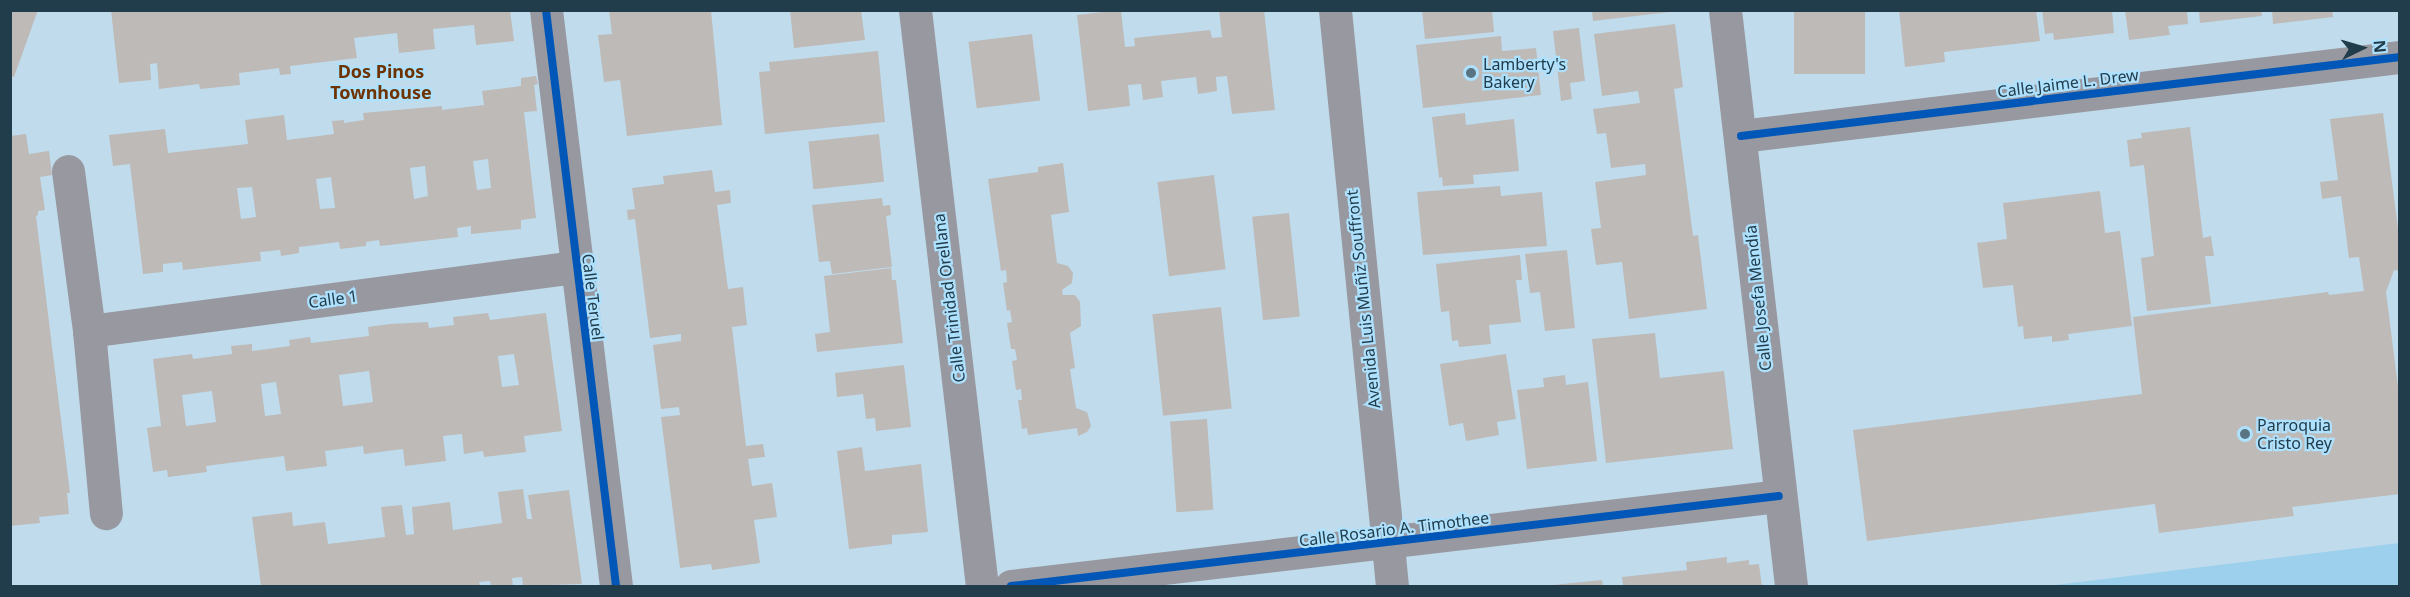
<!DOCTYPE html>
<meta charset="utf-8">
<style>
body{margin:0}
#map{position:relative;width:2410px;height:597px;overflow:hidden;background:#c0dcec;font-family:"Noto Sans",sans-serif}
div>[style]{position:absolute}
.green>*{inset:0;background:#9dd0ed}
.building>*{inset:0;background:#bdbab8;transform-origin:0 0}
.minor>*{height:33px;margin:-16.5px;padding:0 16.5px;transform-origin:16.5px;border-radius:16.5px;background:#9899a0}
.tertiary>*{height:33px;margin:-16.5px;padding:0 16.5px;transform-origin:16.5px;border-radius:16.5px;background:#9899a0}
.cycleway>*{height:8px;margin:-4px;padding:0 4px;transform-origin:4px;border-radius:4px;background:#0057b8}
.dots>*{width:16px;height:16px;translate:-50% -50%;box-sizing:border-box;border:3px solid #aee1fe;border-radius:50%}
span{translate:-50% -50%;white-space:nowrap;text-align:center;line-height:1.15;-webkit-text-stroke:4.5px #aee1fe;paint-order:stroke}
.poi-label{font-size:16px;color:#213c4b}
.left{translate:0 -50%;text-align:left}
.street-label{font-size:16px;color:#213c4b}
.neighbourhood-label{font-size:18px;color:#6d3300;font-weight:700}
.frame{position:absolute;inset:0;border:12px solid #213c4b;pointer-events:none}
.north{position:absolute;left:2332px;top:18px;width:60px;height:60px;-webkit-text-stroke:4px #aee1fe;paint-order:stroke;rotate:85deg;font-size:16px;font-weight:700;line-height:24px;text-align:center;color:#213c4b}
.north::after{content:'';display:block;margin:auto;width:21px;height:27px;background:#213c4b;clip-path:polygon(50% 0,100% 100%,50% 72%,0 100%)}
</style>
<div id="map">
<div class="green">
<i style="clip-path:polygon(2399px 543px,2399px 586px,2055px 586px,2055px 585px)"></i>
</div>
<div class="building">
<i style="clip-path:polygon(10px 10px,38px 10px,14px 77px,10px 76px)"></i>
<i style="clip-path:polygon(111px 10px,510px 10px,514px 41px,476px 45px,474px 25px,433px 29px,435px 49px,399px 53px,397px 33px,354px 38px,357px 58px,290px 66px,291px 74px,280px 75px,279px 68px,239px 73px,240px 85px,200px 89px,199px 84px,159px 89px,157px 63px,150px 64px,151px 80px,119px 83px)"></i>
<i style="clip-path:polygon(609px 10px,711px 10px,722px 125px,627px 136px,620px 80px,604px 82px,598px 35px,612px 34px)"></i>
<i style="clip-path:polygon(790px 10px,861px 10px,865px 40px,794px 48px)"></i>
<i style="clip-path:polygon(1121px 10px,1125px 47px,1135px 46px,1134px 38px,1210px 30px,1212px 38px,1222px 37px,1219px 10px,1264px 10px,1275px 110px,1232px 114px,1227px 76px,1216px 77px,1217px 91px,1198px 94px,1196px 77px,1161px 81px,1163px 97px,1143px 100px,1141px 84px,1128px 85px,1130px 106px,1088px 111px,1077px 15px)"></i>
<i style="clip-path:polygon(1422px 10px,1492px 10px,1494px 32px,1425px 39px)"></i>
<i style="clip-path:polygon(1592px 10px,1669px 10px,1670px 12px,1593px 21px)"></i>
<i style="left:1794px;top:10px;width:71px;height:64px"></i>
<i style="clip-path:polygon(1899px 10px,2036px 10px,2040px 41px,1944px 52px,1945px 62px,1905px 67px)"></i>
<i style="clip-path:polygon(2042px 10px,2112px 10px,2114px 33px,2054px 40px,2053px 33px,2045px 34px)"></i>
<i style="clip-path:polygon(2125px 10px,2187px 10px,2188px 24px,2168px 26px,2170px 35px,2129px 40px)"></i>
<i style="clip-path:polygon(2199px 10px,2261px 10px,2262px 16px,2200px 23px)"></i>
<i style="clip-path:polygon(2272px 10px,2332px 10px,2333px 17px,2273px 24px)"></i>
<i style="clip-path:polygon(1675px 24px,1683px 87px,1674px 89px,1693px 236px,1698px 235px,1707px 309px,1629px 319px,1622px 262px,1596px 265px,1591px 229px,1601px 228px,1595px 182px,1646px 175px,1645px 164px,1611px 168px,1606px 133px,1597px 134px,1593px 109px,1640px 103px,1638px 91px,1602px 96px,1594px 34px)"></i>
<i style="clip-path:polygon(1579px 28px,1585px 81px,1570px 83px,1572px 99px,1561px 101px,1553px 31px)"></i>
<i style="left:1032px;top:34px;width:67px;height:64px;rotate:83deg"></i>
<i style="clip-path:polygon(1501px 36px,1502px 51px,1536px 48px,1541px 95px,1423px 108px,1416px 45px)"></i>
<i style="clip-path:polygon(878px 51px,885px 122px,765px 134px,759px 72px,770px 71px,769px 62px)"></i>
<i style="clip-path:polygon(evenodd,536px 76px,538px 84px,534px 85px,537px 111px,524px 112px,536px 218px,521px 220px,521px 229px,471px 234px,471px 226px,457px 228px,458px 237px,380px 246px,379px 240px,366px 242px,366px 246px,340px 249px,339px 242px,299px 247px,299px 253px,281px 256px,280px 250px,260px 252px,261px 261px,183px 270px,182px 262px,163px 264px,163px 272px,143px 274px,130px 164px,113px 166px,109px 135px,165px 129px,168px 153px,248px 144px,245px 120px,284px 115px,287px 140px,334px 134px,332px 121px,344px 120px,344px 123px,364px 120px,363px 113px,442px 106px,442px 110px,484px 105px,482px 91px,521px 86px,521px 78px,536px 76px,488px 159px,491px 188px,477px 190px,473px 161px,488px 159px,536px 76px,425px 166px,428px 196px,414px 199px,410px 168px,425px 166px,536px 76px,331px 177px,335px 208px,320px 209px,316px 179px,331px 177px,536px 76px,252px 187px,256px 217px,241px 219px,237px 188px,252px 187px)"></i>
<i style="clip-path:polygon(1465px 113px,1466px 125px,1514px 119px,1519px 171px,1473px 175px,1474px 184px,1443px 186px,1442px 177px,1439px 178px,1432px 117px)"></i>
<i style="clip-path:polygon(2383px 113px,2400px 244px,2400px 271px,2394px 270px,2386px 292px,2400px 402px,2400px 494px,2292px 507px,2294px 516px,2159px 533px,2155px 504px,1867px 541px,1853px 430px,2142px 394px,2133px 317px,2328px 292px,2329px 295px,2364px 291px,2359px 257px,2349px 258px,2341px 196px,2322px 199px,2320px 182px,2338px 180px,2330px 119px)"></i>
<i style="clip-path:polygon(2190px 127px,2203px 238px,2211px 236px,2214px 256px,2205px 256px,2211px 304px,2147px 311px,2141px 258px,2154px 256px,2144px 165px,2130px 167px,2127px 140px,2142px 138px,2141px 133px)"></i>
<i style="clip-path:polygon(26px 134px,29px 154px,49px 151px,52px 175px,40px 177px,45px 210px,38px 211px,38px 215px,36px 216px,70px 493px,67px 493px,69px 514px,39px 517px,40px 523px,10px 526px,10px 136px)"></i>
<i style="left:879px;top:134px;width:48px;height:71px;rotate:84deg"></i>
<i style="clip-path:polygon(1063px 163px,1069px 212px,1051px 215px,1057px 263px,1068px 266px,1073px 273px,1072px 283px,1062px 290px,1063px 295px,1075px 295px,1080px 302px,1081px 326px,1070px 333px,1075px 368px,1070px 369px,1076px 408px,1087px 412px,1091px 426px,1087px 432px,1078px 436px,1077px 428px,1028px 435px,1027px 428px,1022px 429px,1018px 400px,1022px 400px,1021px 389px,1016px 390px,1012px 361px,1017px 360px,1015px 349px,1011px 349px,1007px 323px,1012px 322px,1010px 310px,1007px 311px,1003px 283px,1007px 282px,1006px 270px,1001px 271px,988px 179px,1038px 172px,1038px 167px)"></i>
<i style="clip-path:polygon(712px 170px,715px 192px,730px 190px,731px 203px,717px 205px,728px 289px,743px 287px,747px 325px,732px 327px,746px 446px,763px 444px,765px 457px,748px 459px,752px 486px,772px 483px,777px 517px,754px 520px,760px 563px,712px 570px,711px 564px,680px 568px,661px 417px,680px 415px,679px 407px,661px 409px,653px 345px,681px 341px,681px 334px,650px 338px,635px 219px,628px 220px,627px 210px,635px 209px,632px 188px,664px 184px,663px 176px)"></i>
<i style="left:1214px;top:175px;width:95px;height:57px;rotate:83deg"></i>
<i style="clip-path:polygon(1500px 186px,1501px 196px,1542px 192px,1547px 246px,1423px 255px,1417px 192px)"></i>
<i style="clip-path:polygon(2100px 191px,2105px 233px,2120px 231px,2132px 326px,2068px 334px,2069px 340px,2052px 342px,2052px 336px,2024px 339px,2023px 326px,2018px 327px,2013px 285px,1983px 288px,1977px 243px,2007px 239px,2003px 203px)"></i>
<i style="clip-path:polygon(882px 198px,883px 206px,890px 205px,891px 215px,886px 216px,892px 267px,832px 274px,830px 261px,819px 262px,812px 205px)"></i>
<i style="left:1289px;top:213px;width:104px;height:37px;rotate:84deg"></i>
<i style="clip-path:polygon(1567px 250px,1575px 328px,1545px 331px,1540px 292px,1530px 293px,1525px 254px)"></i>
<i style="clip-path:polygon(1520px 255px,1522px 280px,1516px 280px,1521px 322px,1489px 325px,1491px 344px,1459px 347px,1458px 340px,1452px 341px,1449px 311px,1441px 312px,1436px 264px)"></i>
<i style="clip-path:polygon(891px 268px,892px 280px,896px 280px,903px 343px,817px 352px,815px 334px,830px 332px,824px 276px)"></i>
<i style="left:1221px;top:307px;width:102px;height:69px;rotate:84deg"></i>
<i style="clip-path:polygon(evenodd,488px 313px,490px 320px,546px 313px,562px 431px,524px 436px,526px 452px,484px 457px,483px 451px,464px 454px,462px 434px,443px 436px,446px 461px,405px 466px,403px 449px,364px 454px,363px 446px,325px 451px,327px 466px,286px 471px,284px 456px,206px 466px,207px 472px,168px 477px,167px 470px,153px 472px,147px 428px,161px 426px,153px 359px,192px 354px,193px 359px,232px 354px,231px 346px,252px 344px,252px 351px,290px 346px,289px 340px,310px 337px,311px 343px,369px 336px,368px 327px,390px 324px,428px 322px,429px 328px,454px 325px,453px 317px,488px 313px,514px 354px,519px 385px,502px 387px,498px 356px,514px 354px,488px 313px,369px 371px,373px 402px,343px 406px,339px 375px,369px 371px,488px 313px,276px 382px,281px 414px,265px 416px,261px 384px,276px 382px,488px 313px,212px 391px,216px 422px,186px 426px,182px 395px,212px 391px)"></i>
<i style="clip-path:polygon(1655px 333px,1660px 378px,1724px 371px,1733px 449px,1606px 463px,1592px 339px)"></i>
<i style="clip-path:polygon(1506px 354px,1516px 419px,1497px 422px,1499px 435px,1466px 441px,1463px 423px,1449px 426px,1440px 364px)"></i>
<i style="clip-path:polygon(904px 365px,911px 427px,876px 431px,875px 418px,866px 419px,863px 394px,837px 397px,835px 373px)"></i>
<i style="clip-path:polygon(1565px 375px,1566px 385px,1588px 382px,1597px 461px,1527px 469px,1517px 390px,1544px 387px,1543px 378px)"></i>
<i style="left:1207px;top:419px;width:91px;height:37px;rotate:86deg"></i>
<i style="clip-path:polygon(862px 447px,865px 471px,921px 464px,928px 532px,892px 535px,892px 544px,849px 549px,837px 451px)"></i>
<i style="clip-path:polygon(523px 489px,527px 519px,532px 519px,528px 495px,569px 490px,582px 584px,523px 586px,522px 577px,512px 578px,513px 586px,491px 586px,490px 581px,479px 582px,480px 586px,261px 586px,252px 517px,292px 512px,293px 526px,325px 522px,328px 544px,385px 537px,381px 507px,402px 505px,406px 535px,414px 534px,412px 507px,450px 502px,453px 530px,502px 523px,498px 492px)"></i>
<i style="clip-path:polygon(1727px 557px,1727px 563px,1749px 560px,1749px 565px,1759px 564px,1762px 586px,1623px 586px,1622px 577px,1687px 570px,1686px 562px)"></i>
<i style="clip-path:polygon(1602px 580px,1603px 586px,1553px 586px,1553px 585px)"></i>
</div>
<div class="minor">
<i style="left:546px;top:10px;width:580px;rotate:83.07deg"></i>
<i style="left:915px;top:10px;width:580px;rotate:83.37deg"></i>
<i style="left:1725px;top:10px;width:580px;rotate:83.46deg"></i>
<i style="left:1741px;top:136px;width:664px;rotate:-6.84deg"></i>
<i style="left:68px;top:171px;width:161px;rotate:82.5deg"></i>
<i style="left:89px;top:331px;width:183px;rotate:84.7deg"></i>
<i style="left:89px;top:331px;width:491px;rotate:-7.5deg"></i>
<i style="left:1011px;top:586px;width:773px;rotate:-6.68deg"></i>
</div>
<div class="tertiary">
<i style="left:1335px;top:10px;width:579px;rotate:84.35deg"></i>
</div>
<div class="cycleway">
<i style="left:546px;top:10px;width:580px;rotate:83.07deg"></i>
<i style="left:1741px;top:136px;width:664px;rotate:-6.84deg"></i>
<i style="left:1011px;top:586px;width:773px;rotate:-6.68deg"></i>
</div>
<div class="dots">
<i style="left:1471px;top:73px;background:#597483"></i>
<i style="left:2245px;top:434px;background:#597483"></i>
</div>
<div class="poi-label">
<span class="left" style="left:1483px;top:73px">Lamberty's<br>Bakery</span>
<span class="left" style="left:2257px;top:434px">Parroquia<br>Cristo Rey</span>
</div>
<div class="street-label">
<span style="left:2068px;top:83px;rotate:-7deg">Calle Jaime L. Drew</span>
<span style="left:593px;top:297px;rotate:83deg">Calle Teruel</span>
<span style="left:949px;top:298px;rotate:-97deg">Calle Trinidad Orellana</span>
<span style="left:1758px;top:298px;rotate:-96deg">Calle Josefa Mendía</span>
<span style="left:333px;top:299px;rotate:-8deg">Calle 1</span>
<span style="left:1363px;top:299px;rotate:-96deg">Avenida Luis Muñiz Souffront</span>
<span style="left:1394px;top:529px;rotate:-7deg">Calle Rosario A. Timothee</span>
</div>
<div class="neighbourhood-label">
<span style="left:381px;top:82px">Dos Pinos<br>Townhouse</span>
</div>
<div class="frame"></div>
<div class="north">N</div>
</div>
